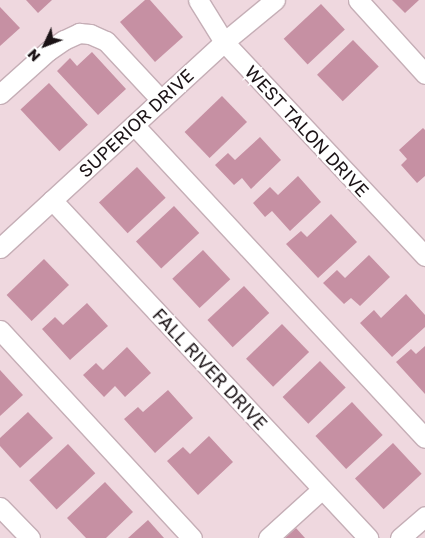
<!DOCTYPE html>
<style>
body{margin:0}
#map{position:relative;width:425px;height:538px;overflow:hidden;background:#efd8df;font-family:"Golos Text",sans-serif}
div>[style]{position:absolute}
.building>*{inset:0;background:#c690a3;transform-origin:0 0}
.roads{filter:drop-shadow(1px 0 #c5aeb6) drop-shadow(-1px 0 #c5aeb6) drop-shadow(0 1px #c5aeb6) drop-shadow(0 -1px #c5aeb6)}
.minor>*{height:19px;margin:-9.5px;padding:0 9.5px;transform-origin:9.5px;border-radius:9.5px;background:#fff}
span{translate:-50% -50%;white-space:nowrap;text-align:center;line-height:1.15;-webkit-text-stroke:5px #fff;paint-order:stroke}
.street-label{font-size:18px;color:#1b1316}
.north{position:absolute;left:20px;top:20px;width:50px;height:50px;-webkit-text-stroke:4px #fff;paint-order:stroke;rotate:227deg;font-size:14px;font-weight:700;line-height:20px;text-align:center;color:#1b1316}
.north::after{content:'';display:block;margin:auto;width:18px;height:22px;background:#1b1316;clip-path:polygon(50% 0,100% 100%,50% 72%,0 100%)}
</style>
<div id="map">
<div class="building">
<i style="clip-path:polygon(26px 0,52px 0,38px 13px)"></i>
<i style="clip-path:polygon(145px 0,150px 0,183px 37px,155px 62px,120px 22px)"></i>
<i style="clip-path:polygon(392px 0,419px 0,405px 13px)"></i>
<i style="left:321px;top:4px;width:35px;height:51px;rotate:47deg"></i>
<i style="clip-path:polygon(0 7px,20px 28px,0 46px)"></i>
<i style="left:353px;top:40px;width:37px;height:50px;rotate:46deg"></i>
<i style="clip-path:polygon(92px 52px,126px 89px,98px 115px,57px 71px,70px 58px,77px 66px)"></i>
<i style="left:49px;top:83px;width:57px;height:39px;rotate:47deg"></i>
<i style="left:222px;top:96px;width:36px;height:52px;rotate:46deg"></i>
<i style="clip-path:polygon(423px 128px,425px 130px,425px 176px,417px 183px,401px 165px,407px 159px,399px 150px)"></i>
<i style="clip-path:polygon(260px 137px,281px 160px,251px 189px,242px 178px,234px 185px,215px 165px,228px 153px,235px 160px)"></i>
<i style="left:137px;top:167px;width:42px;height:52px;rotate:47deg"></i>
<i style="clip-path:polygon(298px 176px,321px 202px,290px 231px,272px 211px,265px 217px,253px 203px,270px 187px,278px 195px)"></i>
<i style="left:174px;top:206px;width:37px;height:52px;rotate:47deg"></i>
<i style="clip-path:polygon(331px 214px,357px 242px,318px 278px,286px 244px,301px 231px,307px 237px)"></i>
<i style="left:203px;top:250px;width:40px;height:42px;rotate:47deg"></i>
<i style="clip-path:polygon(369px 255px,390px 277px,360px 306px,351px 298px,344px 304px,323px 283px,337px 270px,345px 278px)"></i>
<i style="left:44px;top:259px;width:36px;height:52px;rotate:46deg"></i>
<i style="left:244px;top:286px;width:37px;height:50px;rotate:47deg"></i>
<i style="clip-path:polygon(406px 294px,425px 315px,425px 327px,392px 357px,360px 323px,374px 310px,381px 318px)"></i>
<i style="clip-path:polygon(87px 303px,108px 326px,70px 360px,42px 329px,55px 317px,63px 325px)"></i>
<i style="left:282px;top:324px;width:39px;height:50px;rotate:46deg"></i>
<i style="clip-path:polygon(425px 346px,425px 394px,396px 362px,411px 349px,416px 354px)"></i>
<i style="clip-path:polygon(127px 347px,151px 373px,125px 397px,115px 386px,104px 397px,83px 375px,96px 363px,103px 370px)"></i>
<i style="left:320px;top:361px;width:37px;height:52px;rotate:46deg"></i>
<i style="clip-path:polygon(0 370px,23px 395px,0 416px)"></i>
<i style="clip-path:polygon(168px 390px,193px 418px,155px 453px,124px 419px,138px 407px,143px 412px)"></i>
<i style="left:352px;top:402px;width:45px;height:50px;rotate:47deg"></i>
<i style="clip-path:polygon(28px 412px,53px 438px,20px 468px,0 446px,0 438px)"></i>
<i style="clip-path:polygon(209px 436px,233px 462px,198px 495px,167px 461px,183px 447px,190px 454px)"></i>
<i style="left:393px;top:443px;width:42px;height:52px;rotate:47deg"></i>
<i style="left:68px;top:444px;width:40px;height:53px;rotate:47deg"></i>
<i style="clip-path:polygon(105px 482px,133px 512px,106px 538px,86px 538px,67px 518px)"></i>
<i style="clip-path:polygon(148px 520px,164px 538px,128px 538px)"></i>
<i style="clip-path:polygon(296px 528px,305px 538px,285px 538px)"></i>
</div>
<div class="roads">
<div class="minor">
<i style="left:198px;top:0;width:49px;rotate:58.2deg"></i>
<i style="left:224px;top:42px;width:294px;rotate:46.8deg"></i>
<i style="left:358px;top:0;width:100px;rotate:47.8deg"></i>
<i style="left:0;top:94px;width:64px;rotate:-41.9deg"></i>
<i style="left:48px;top:51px;width:19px;rotate:-35deg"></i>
<i style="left:64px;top:40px;width:17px;rotate:-25deg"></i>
<i style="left:79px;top:33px;width:11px;rotate:5deg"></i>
<i style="left:90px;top:34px;width:17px;rotate:24deg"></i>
<i style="left:106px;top:41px;width:81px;rotate:47deg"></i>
<i style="left:134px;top:125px;width:427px;rotate:47.1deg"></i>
<i style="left:52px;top:200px;width:463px;rotate:46.9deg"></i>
<i style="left:0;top:248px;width:304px;rotate:-42.6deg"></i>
<i style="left:224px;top:42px;width:66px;rotate:-39.5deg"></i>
<i style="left:0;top:330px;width:283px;rotate:47.3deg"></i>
<i style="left:0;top:507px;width:43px;rotate:45.9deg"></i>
<i style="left:268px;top:538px;width:73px;rotate:-42.2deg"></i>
<i style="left:400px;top:538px;width:33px;rotate:-41deg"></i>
</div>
</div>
<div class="street-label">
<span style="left:136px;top:123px;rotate:-43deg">SUPERIOR DRIVE</span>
<span style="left:307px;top:131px;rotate:47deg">WEST TALON DRIVE</span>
<span style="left:210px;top:369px;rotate:47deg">FALL RIVER DRIVE</span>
</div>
<div class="north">N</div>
</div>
